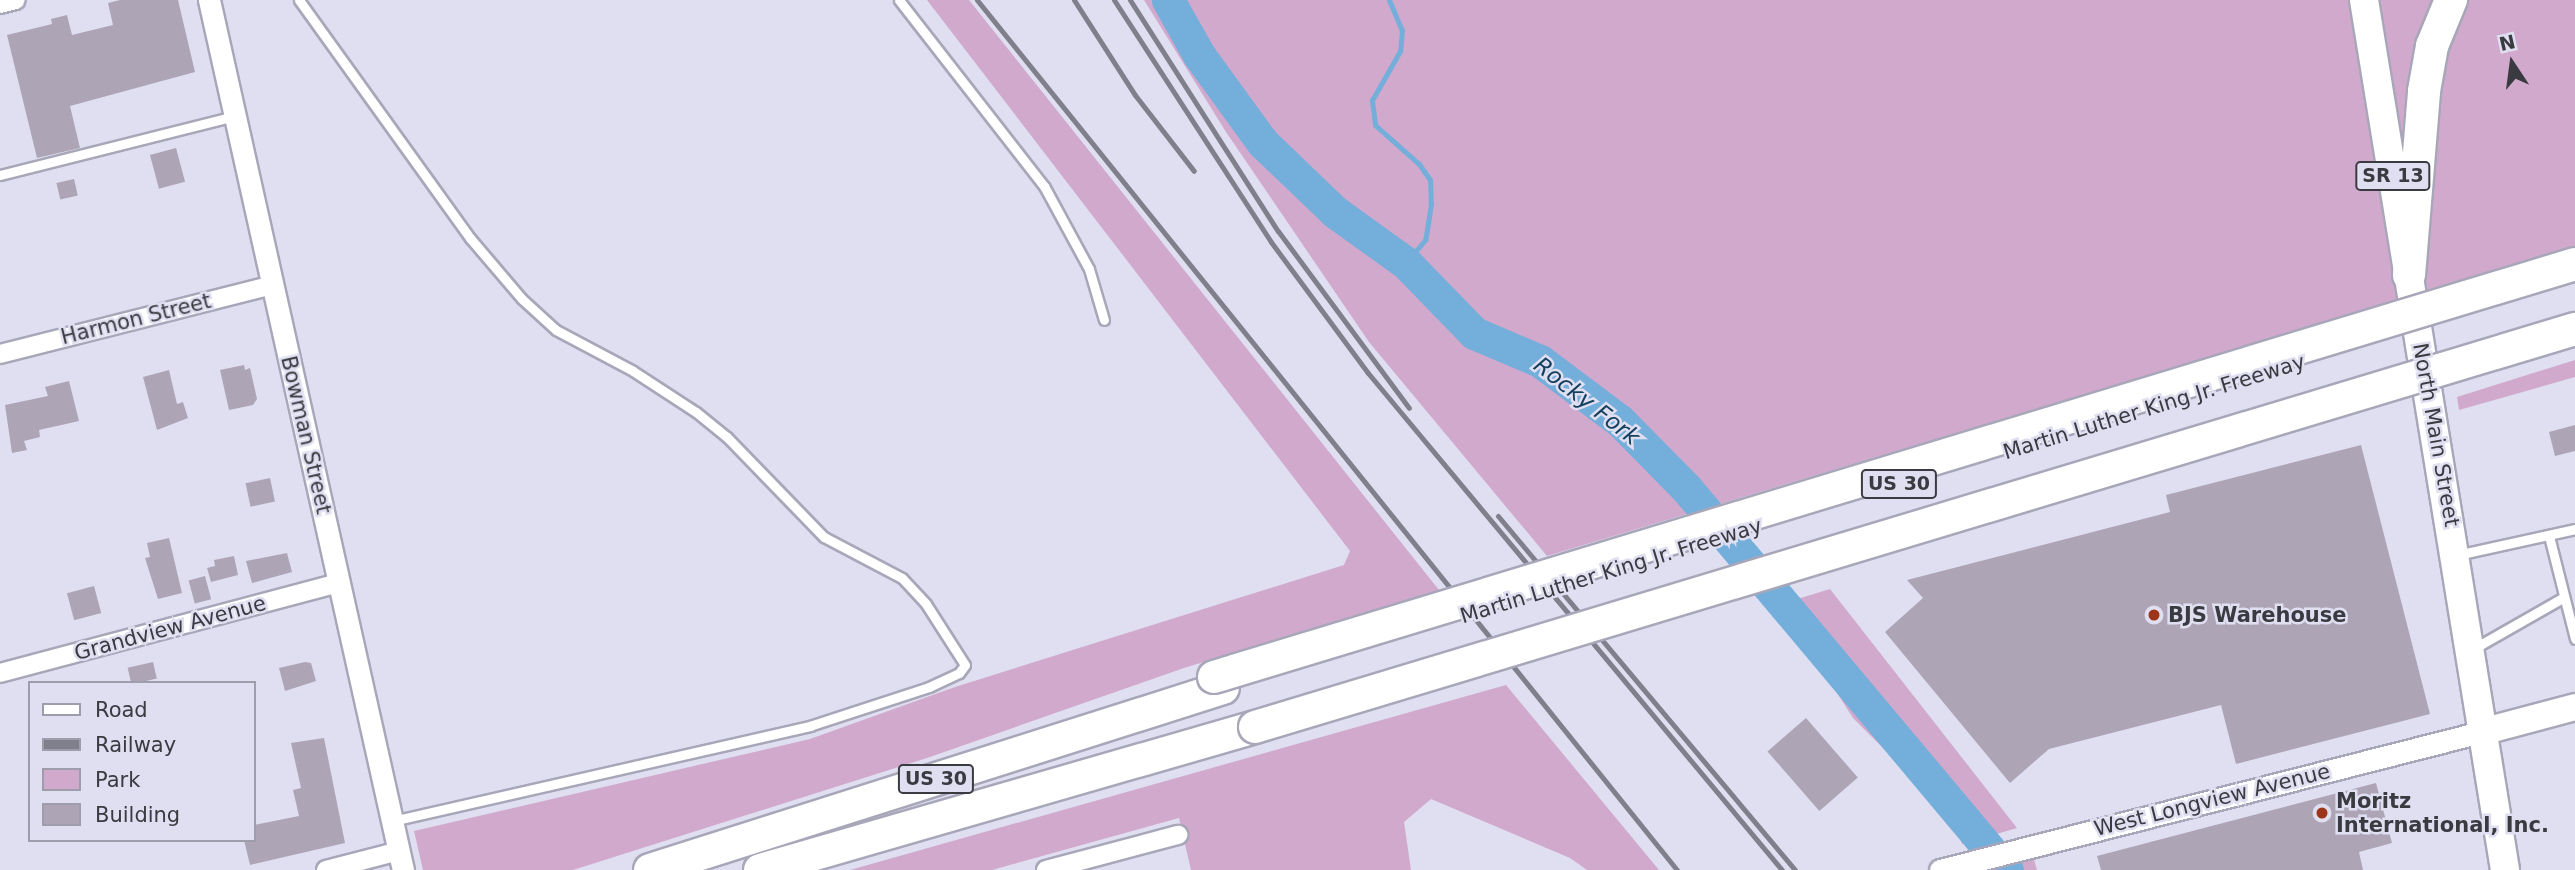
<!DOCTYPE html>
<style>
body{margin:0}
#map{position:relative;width:2575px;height:870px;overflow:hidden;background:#dfdff1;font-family:"DejaVu Sans",sans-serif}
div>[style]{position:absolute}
.green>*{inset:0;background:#d1a9cc}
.stream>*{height:5px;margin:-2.5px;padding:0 2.5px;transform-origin:2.5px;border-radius:2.5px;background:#74aeda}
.river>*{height:33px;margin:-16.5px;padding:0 16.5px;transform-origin:16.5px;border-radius:16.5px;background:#74aeda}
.building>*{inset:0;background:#ada5b5;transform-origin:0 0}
.roads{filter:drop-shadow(2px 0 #a8a7b9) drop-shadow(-2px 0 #a8a7b9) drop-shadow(0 2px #a8a7b9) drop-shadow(0 -2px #a8a7b9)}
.service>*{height:9px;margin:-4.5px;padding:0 4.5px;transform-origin:4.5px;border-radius:4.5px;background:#fff}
.minor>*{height:18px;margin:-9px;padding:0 9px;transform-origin:9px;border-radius:9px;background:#fff}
.tertiary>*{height:21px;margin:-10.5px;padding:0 10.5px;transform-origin:10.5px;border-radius:10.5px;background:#fff}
.primary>*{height:26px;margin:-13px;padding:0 13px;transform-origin:13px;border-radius:13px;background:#fff}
.trunk>*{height:28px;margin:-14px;padding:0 14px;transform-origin:14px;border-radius:14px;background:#fff}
.motorway>*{height:32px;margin:-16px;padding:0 16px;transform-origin:16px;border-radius:16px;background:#fff}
.rail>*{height:5px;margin:-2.5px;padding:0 2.5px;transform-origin:2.5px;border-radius:2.5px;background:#80808c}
.bridges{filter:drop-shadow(2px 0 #a8a7b9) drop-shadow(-2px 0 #a8a7b9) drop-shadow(0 2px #a8a7b9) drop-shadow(0 -2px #a8a7b9)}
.motorway-bridge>*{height:32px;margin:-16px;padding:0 16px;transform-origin:16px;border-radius:16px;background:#fff}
.dots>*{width:19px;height:19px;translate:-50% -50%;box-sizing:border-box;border:4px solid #dfdff1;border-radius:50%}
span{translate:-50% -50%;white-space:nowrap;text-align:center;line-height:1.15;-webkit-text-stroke:5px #dfdff1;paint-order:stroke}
.shield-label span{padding:2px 5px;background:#dfdff1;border:2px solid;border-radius:5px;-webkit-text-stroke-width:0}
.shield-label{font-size:19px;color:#3a3a41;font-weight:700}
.street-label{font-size:21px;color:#3a3a41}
.poi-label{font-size:21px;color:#3a3a41;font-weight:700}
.left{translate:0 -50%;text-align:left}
.water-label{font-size:23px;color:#133f5d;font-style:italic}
.legend{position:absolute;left:28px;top:681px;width:228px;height:161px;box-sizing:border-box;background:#dfdff1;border:2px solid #9d9dab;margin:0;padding:9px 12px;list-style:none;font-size:21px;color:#3a3a41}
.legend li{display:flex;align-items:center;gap:14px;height:35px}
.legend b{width:35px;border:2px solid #9d9dab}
.north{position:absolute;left:2477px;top:28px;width:70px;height:70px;-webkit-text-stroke:5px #dfdff1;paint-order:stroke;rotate:347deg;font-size:19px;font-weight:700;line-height:28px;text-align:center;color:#3a3a41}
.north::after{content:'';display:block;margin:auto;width:24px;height:32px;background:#3a3a41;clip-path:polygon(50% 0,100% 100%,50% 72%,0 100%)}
</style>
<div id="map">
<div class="green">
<i style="clip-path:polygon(927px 0,969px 0,1439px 590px,1184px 668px,927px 758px,573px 870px,423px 870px,414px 831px,810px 739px,955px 687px,1344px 565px,1350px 551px)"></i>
<i style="clip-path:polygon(1144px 0,2575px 0,2575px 247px,1547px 556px,1369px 342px,1226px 132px)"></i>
<i style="clip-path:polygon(2575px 360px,2575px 377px,2459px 410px,2457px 397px)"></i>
<i style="clip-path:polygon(1830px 589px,2017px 828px,1962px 844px,1956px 826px,1938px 803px,1853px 718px,1792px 622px,1794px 600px)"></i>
<i style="clip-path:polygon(1506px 685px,1659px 870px,1587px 870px,1570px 858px,1431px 799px,1404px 822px,1411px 870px,1191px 870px,1179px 818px,992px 870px,850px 870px)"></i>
<i style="clip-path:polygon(2032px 853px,2037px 870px,1967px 870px)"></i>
</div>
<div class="stream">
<i style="left:1389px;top:0;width:33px;rotate:67deg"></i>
<i style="left:1402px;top:30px;width:21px;rotate:95deg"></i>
<i style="left:1400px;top:51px;width:56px;rotate:119.7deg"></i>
<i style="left:1372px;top:100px;width:25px;rotate:83deg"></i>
<i style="left:1375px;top:125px;width:59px;rotate:41.6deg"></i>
<i style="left:1419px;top:164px;width:19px;rotate:55deg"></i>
<i style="left:1430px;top:180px;width:24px;rotate:88deg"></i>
<i style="left:1431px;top:204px;width:36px;rotate:99deg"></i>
<i style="left:1425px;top:240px;width:30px;rotate:130deg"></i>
</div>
<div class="river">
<i style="left:1168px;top:0;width:63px;rotate:60.6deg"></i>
<i style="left:1199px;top:55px;width:109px;rotate:54deg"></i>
<i style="left:1263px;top:143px;width:100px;rotate:43.8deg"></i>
<i style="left:1335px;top:212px;width:87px;rotate:35.7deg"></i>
<i style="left:1406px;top:263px;width:98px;rotate:45.8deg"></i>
<i style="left:1474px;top:333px;width:72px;rotate:23deg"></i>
<i style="left:1540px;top:361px;width:100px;rotate:36.9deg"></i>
<i style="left:1620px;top:421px;width:95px;rotate:45.4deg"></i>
<i style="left:1687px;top:489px;width:498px;rotate:50deg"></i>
</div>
<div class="building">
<i style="clip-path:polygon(120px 0,178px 0,195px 72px,70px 106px,80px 148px,37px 158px,7px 35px,52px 24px,51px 19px,67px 15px,72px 35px,113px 25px,108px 3px)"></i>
<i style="left:176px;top:148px;width:35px;height:27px;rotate:75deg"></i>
<i style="left:74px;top:179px;width:17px;height:18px;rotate:77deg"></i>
<i style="clip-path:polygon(244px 365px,245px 370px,250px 368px,257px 399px,253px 405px,229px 410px,220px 370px)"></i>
<i style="clip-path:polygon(169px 370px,177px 404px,183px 402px,188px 418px,157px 430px,143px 377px)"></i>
<i style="clip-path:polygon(69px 381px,79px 421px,39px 430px,40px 437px,24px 441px,27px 450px,12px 453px,5px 405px,48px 396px,45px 387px)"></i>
<i style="clip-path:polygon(2575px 425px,2575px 451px,2555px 456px,2549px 432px)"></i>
<i style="clip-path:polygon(2361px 445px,2430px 714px,2236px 764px,2221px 705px,2049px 749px,2010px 783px,1885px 632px,1923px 598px,1907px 580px,2170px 512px,2166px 495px)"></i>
<i style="left:270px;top:478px;width:24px;height:25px;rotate:78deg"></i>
<i style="clip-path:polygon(169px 538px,182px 593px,158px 599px,145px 558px,150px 557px,147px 543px)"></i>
<i style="clip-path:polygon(287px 553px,292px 572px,252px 583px,246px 561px)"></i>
<i style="clip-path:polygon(234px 556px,238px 575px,211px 582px,207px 568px,215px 566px,214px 560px)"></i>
<i style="left:205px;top:576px;width:24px;height:17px;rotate:75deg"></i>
<i style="left:94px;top:586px;width:28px;height:28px;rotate:75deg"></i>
<i style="left:153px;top:662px;width:17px;height:26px;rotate:77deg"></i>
<i style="clip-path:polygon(305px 662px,311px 663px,316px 681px,285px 691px,279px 668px)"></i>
<i style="left:1806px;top:718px;width:79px;height:51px;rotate:49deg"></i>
<i style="clip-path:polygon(324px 738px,345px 843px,250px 865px,244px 840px,254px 840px,254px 825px,299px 816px,293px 790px,301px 788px,291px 743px)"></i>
<i style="clip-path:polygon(2376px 783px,2392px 843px,2359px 852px,2363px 870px,2101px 870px,2097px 856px)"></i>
</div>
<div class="roads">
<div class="service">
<i style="left:299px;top:0;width:293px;rotate:54.3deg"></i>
<i style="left:470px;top:238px;width:80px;rotate:49.6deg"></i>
<i style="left:522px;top:299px;width:46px;rotate:42.4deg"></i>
<i style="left:556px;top:330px;width:87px;rotate:28deg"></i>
<i style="left:633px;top:371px;width:75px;rotate:33.1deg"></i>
<i style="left:696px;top:412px;width:40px;rotate:39deg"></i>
<i style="left:727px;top:437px;width:139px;rotate:45.9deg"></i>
<i style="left:824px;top:537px;width:88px;rotate:27.7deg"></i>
<i style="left:902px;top:578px;width:35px;rotate:47deg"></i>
<i style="left:926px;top:604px;width:72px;rotate:57.4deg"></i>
<i style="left:965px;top:665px;width:10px;rotate:127deg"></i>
<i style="left:959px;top:673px;width:33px;rotate:155deg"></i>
<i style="left:929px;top:687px;width:125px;rotate:161.9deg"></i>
<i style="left:810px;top:726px;width:429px;rotate:167.2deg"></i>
<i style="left:899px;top:0;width:236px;rotate:52.1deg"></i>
<i style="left:1044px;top:186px;width:94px;rotate:61.5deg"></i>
<i style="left:1089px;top:269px;width:53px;rotate:73.6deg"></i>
<i style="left:0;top:175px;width:242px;rotate:-14.1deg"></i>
<i style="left:2549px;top:536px;width:106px;rotate:75.8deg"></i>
<i style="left:2457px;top:555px;width:121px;rotate:-12.4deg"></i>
<i style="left:2473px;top:649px;width:105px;rotate:-29.7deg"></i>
</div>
<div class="minor">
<i style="left:0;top:4px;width:16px;rotate:-14deg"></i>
<i style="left:0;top:354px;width:281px;rotate:-14.2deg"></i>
<i style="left:0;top:673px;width:351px;rotate:-14.9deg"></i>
<i style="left:326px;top:870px;width:75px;rotate:-14.6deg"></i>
<i style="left:1046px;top:870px;width:137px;rotate:-14.9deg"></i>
</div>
<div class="tertiary">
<i style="left:209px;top:0;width:891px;rotate:77.43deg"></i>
<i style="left:1940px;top:870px;width:562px;rotate:-14.31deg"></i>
</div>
<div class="primary">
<i style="left:2485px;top:731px;width:93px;rotate:-14.9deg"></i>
</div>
<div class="trunk">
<i style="left:2364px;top:0;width:881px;rotate:80.79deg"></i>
</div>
<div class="motorway">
<i style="left:2409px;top:275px;width:185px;rotate:-85.3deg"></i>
<i style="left:2424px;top:91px;width:46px;rotate:-79.9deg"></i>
<i style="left:2432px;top:46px;width:50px;rotate:-67.6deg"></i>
<i style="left:650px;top:870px;width:601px;rotate:-17.62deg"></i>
<i style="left:760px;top:870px;width:515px;rotate:-16.11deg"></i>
</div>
</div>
<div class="rail">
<i style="left:977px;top:0;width:1117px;rotate:51.18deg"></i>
<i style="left:1074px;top:0;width:113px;rotate:57.3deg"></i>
<i style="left:1135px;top:95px;width:96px;rotate:52.2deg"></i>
<i style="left:1114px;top:0;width:288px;rotate:57deg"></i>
<i style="left:1271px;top:242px;width:163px;rotate:53.5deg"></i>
<i style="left:1368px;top:373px;width:647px;rotate:50.21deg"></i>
<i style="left:1130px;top:0;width:274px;rotate:57.4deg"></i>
<i style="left:1278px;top:231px;width:220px;rotate:53.5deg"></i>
<i style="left:1498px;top:516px;width:462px;rotate:50deg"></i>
</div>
<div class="bridges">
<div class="motorway-bridge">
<i style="left:1214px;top:677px;width:1422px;rotate:-16.88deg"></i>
<i style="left:1255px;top:727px;width:1379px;rotate:-16.78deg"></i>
</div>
</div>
<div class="dots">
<i style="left:2154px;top:615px;background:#9d3519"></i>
<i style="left:2322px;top:813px;background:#9d3519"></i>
</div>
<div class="shield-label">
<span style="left:2393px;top:176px">SR 13</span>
<span style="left:1899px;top:484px">US 30</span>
<span style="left:936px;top:779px">US 30</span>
</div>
<div class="street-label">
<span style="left:136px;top:319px;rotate:-14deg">Harmon Street</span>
<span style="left:2154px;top:407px;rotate:-17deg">Martin Luther King Jr. Freeway</span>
<span style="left:306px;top:435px;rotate:77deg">Bowman Street</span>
<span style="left:2436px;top:435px;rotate:80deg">North Main Street</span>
<span style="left:1611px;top:571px;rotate:-17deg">Martin Luther King Jr. Freeway</span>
<span style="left:170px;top:628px;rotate:-15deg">Grandview Avenue</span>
<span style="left:2212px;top:800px;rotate:-14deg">West Longview Avenue</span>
</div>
<div class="poi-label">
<span class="left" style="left:2168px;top:615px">BJS Warehouse</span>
<span class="left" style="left:2336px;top:813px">Moritz<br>International, Inc.</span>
</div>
<div class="water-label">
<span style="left:1587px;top:401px;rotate:38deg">Rocky Fork</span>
</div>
<ul class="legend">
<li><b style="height:9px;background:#fff"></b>Road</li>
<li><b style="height:9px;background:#80808c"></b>Railway</li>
<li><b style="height:19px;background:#d1a9cc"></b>Park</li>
<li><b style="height:19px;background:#ada5b5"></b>Building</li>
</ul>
<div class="north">N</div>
</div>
